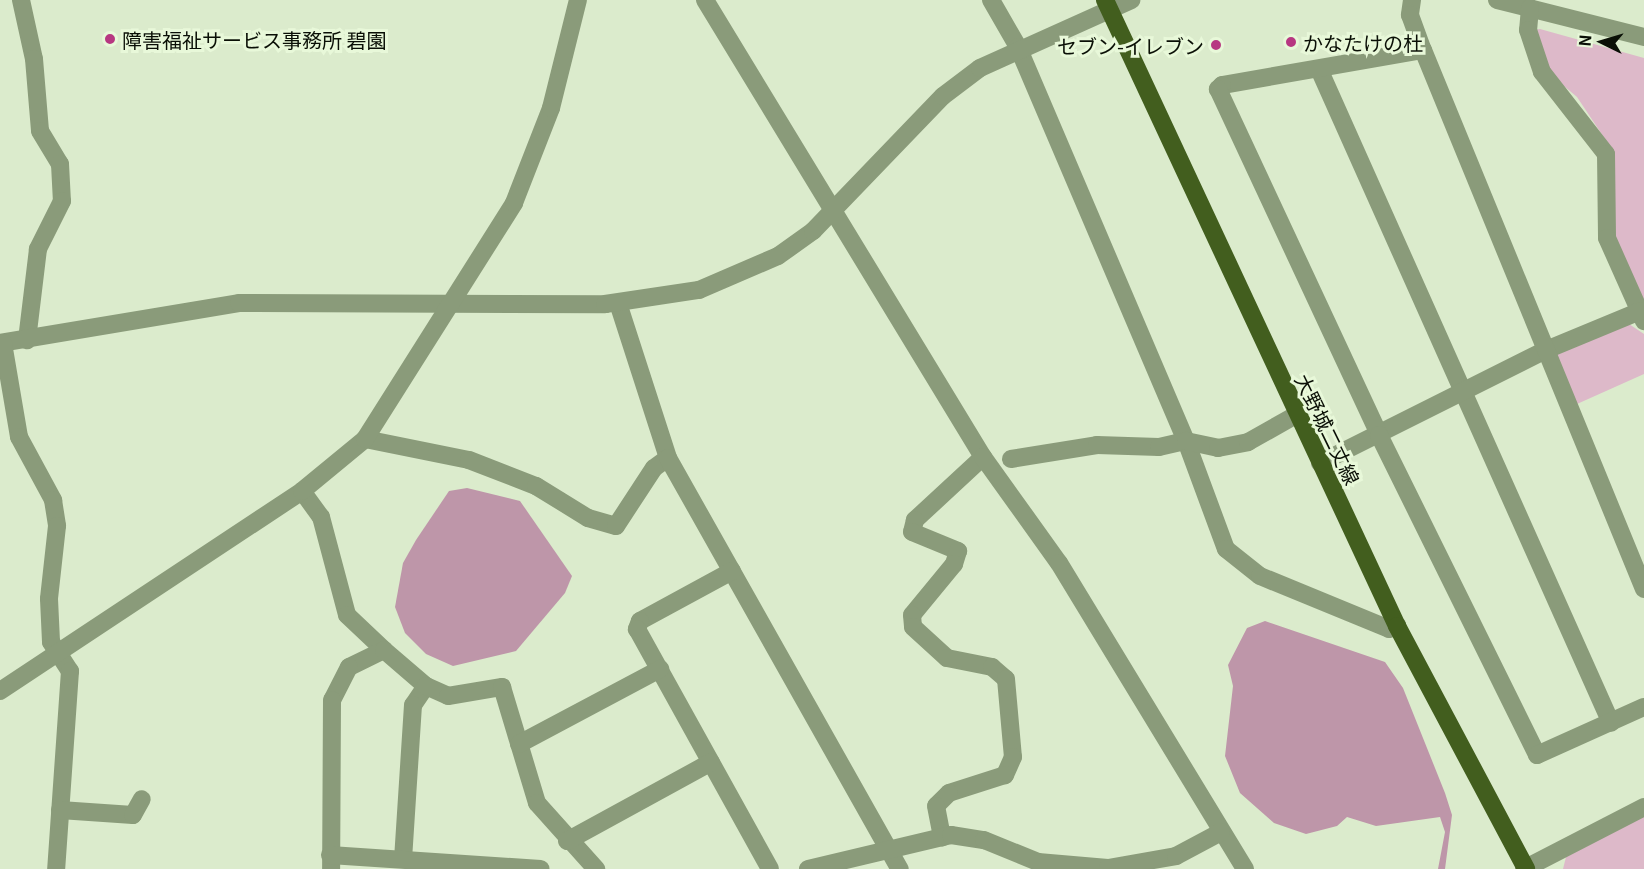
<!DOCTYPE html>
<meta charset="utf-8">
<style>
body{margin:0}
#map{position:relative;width:1644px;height:869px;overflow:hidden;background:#dbebcc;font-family:Georgia,"Noto Sans JP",serif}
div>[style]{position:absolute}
.green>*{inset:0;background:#ddb9c9}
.water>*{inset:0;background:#be96a9}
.minor>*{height:18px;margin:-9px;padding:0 9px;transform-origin:9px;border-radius:9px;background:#8a9b7a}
.major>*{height:18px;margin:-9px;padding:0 9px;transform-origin:9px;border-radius:9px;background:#425e1e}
.dots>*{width:16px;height:16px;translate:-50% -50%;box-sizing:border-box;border:3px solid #e8f8d9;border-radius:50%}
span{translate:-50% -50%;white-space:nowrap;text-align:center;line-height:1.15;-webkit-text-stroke:6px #e8f8d9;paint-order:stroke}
.poi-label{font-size:20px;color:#0a0f06}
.left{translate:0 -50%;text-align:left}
.right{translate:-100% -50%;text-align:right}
.street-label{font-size:20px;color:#0a0f06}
.north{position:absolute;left:1572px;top:12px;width:60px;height:60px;-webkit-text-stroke:4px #e8f8d9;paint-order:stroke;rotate:275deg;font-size:16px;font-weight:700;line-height:24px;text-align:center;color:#0a0f06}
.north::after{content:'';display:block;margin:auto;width:21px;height:27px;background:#0a0f06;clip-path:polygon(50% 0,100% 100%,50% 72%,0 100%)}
</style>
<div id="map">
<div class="green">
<i style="clip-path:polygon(1540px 29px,1644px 58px,1644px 315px,1613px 238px,1611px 148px,1577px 97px,1545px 70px,1534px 30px)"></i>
<i style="clip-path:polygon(1629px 324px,1644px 334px,1644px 374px,1577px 404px,1556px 354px)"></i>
<i style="clip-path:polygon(1644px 816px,1644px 869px,1563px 869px,1566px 857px)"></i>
</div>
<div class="water">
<i style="clip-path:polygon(467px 488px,520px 501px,572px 576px,565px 593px,516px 651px,453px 666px,426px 654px,405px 633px,395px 607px,403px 563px,416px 540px,449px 491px)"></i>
<i style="clip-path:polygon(1265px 621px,1385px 662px,1403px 688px,1445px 793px,1452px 815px,1445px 869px,1438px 869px,1445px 832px,1440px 817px,1376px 826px,1347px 817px,1337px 826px,1306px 834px,1274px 823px,1240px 793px,1225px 756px,1233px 686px,1228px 665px,1247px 628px)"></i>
</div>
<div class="minor">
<i style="left:21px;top:0;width:60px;rotate:77.6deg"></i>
<i style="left:34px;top:59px;width:72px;rotate:85.2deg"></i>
<i style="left:40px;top:131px;width:39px;rotate:59deg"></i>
<i style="left:60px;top:164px;width:37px;rotate:87deg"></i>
<i style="left:62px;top:201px;width:54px;rotate:116.6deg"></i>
<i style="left:38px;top:249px;width:92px;rotate:96.9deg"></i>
<i style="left:705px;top:0;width:535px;rotate:58.69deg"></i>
<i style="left:983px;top:457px;width:93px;rotate:137.2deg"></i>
<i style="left:915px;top:520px;width:12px;rotate:104deg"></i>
<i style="left:912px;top:532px;width:50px;rotate:22.4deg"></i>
<i style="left:958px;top:551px;width:14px;rotate:107deg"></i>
<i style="left:954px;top:564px;width:66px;rotate:129.5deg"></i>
<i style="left:912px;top:615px;width:12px;rotate:85deg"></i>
<i style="left:913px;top:627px;width:46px;rotate:42.4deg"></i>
<i style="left:947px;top:658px;width:46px;rotate:11.3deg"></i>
<i style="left:992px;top:667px;width:18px;rotate:41deg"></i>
<i style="left:1006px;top:679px;width:78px;rotate:84.9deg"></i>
<i style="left:1013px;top:757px;width:20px;rotate:114deg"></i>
<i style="left:1005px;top:775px;width:59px;rotate:162.2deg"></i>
<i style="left:949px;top:793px;width:18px;rotate:135deg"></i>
<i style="left:936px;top:806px;width:32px;rotate:79deg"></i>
<i style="left:991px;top:0;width:54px;rotate:60.1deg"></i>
<i style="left:1018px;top:47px;width:428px;rotate:66.9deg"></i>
<i style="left:1186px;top:441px;width:115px;rotate:69.7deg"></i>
<i style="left:1226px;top:549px;width:43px;rotate:38.5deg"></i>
<i style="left:1260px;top:576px;width:139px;rotate:22.3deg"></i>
<i style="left:1389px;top:629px;width:9px;rotate:-21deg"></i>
<i style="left:1412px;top:0;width:15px;rotate:98deg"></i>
<i style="left:1410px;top:15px;width:37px;rotate:70deg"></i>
<i style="left:1497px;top:0;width:152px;rotate:14.1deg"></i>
<i style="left:1530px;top:8px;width:22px;rotate:95deg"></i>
<i style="left:1528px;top:30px;width:44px;rotate:71.6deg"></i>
<i style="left:1542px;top:72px;width:104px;rotate:52deg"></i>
<i style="left:1606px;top:154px;width:84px;rotate:89.3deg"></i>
<i style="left:1607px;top:238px;width:91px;rotate:66deg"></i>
<i style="left:1319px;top:69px;width:716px;rotate:65.94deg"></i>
<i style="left:618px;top:303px;width:163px;rotate:72.1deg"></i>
<i style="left:0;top:343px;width:242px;rotate:-9.5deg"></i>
<i style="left:239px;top:303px;width:366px;rotate:0.2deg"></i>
<i style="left:605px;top:304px;width:95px;rotate:-8.5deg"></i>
<i style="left:699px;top:290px;width:86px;rotate:-23.3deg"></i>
<i style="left:778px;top:256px;width:43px;rotate:-35.5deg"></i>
<i style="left:813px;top:231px;width:187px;rotate:-46.1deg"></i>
<i style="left:943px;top:96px;width:46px;rotate:-37.1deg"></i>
<i style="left:980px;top:68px;width:166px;rotate:-24.2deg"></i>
<i style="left:3px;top:343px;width:95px;rotate:80.3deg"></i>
<i style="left:19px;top:437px;width:72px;rotate:61.6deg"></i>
<i style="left:53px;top:500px;width:26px;rotate:81deg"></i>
<i style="left:57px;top:526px;width:73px;rotate:96.3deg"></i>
<i style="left:49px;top:599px;width:43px;rotate:87.3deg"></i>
<i style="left:51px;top:642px;width:35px;rotate:57deg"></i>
<i style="left:70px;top:671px;width:198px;rotate:94deg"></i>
<i style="left:365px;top:439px;width:106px;rotate:11.4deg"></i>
<i style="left:469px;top:460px;width:72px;rotate:21.2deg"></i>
<i style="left:536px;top:486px;width:61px;rotate:31.6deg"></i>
<i style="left:588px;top:518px;width:29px;rotate:16deg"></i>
<i style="left:616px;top:526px;width:69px;rotate:-56.8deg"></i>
<i style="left:654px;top:468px;width:17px;rotate:-36deg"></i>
<i style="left:668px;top:458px;width:472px;rotate:60.6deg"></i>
<i style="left:983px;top:457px;width:130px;rotate:54.4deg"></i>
<i style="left:1059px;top:563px;width:358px;rotate:58.7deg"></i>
<i style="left:1011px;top:459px;width:87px;rotate:-9.2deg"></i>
<i style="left:1097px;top:445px;width:62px;rotate:1.8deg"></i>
<i style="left:1159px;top:447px;width:28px;rotate:-13deg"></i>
<i style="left:1186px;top:441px;width:33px;rotate:12deg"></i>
<i style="left:1218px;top:448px;width:31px;rotate:-11deg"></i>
<i style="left:1248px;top:442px;width:55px;rotate:-29.4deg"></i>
<i style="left:1320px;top:463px;width:253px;rotate:-26.6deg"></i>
<i style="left:1546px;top:350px;width:102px;rotate:-22.5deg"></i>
<i style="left:302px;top:491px;width:32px;rotate:54deg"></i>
<i style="left:321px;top:517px;width:101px;rotate:75.1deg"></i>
<i style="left:347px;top:615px;width:51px;rotate:43.4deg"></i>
<i style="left:384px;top:650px;width:39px;rotate:154deg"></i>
<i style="left:349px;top:667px;width:37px;rotate:117deg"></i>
<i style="left:332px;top:700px;width:169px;rotate:90.3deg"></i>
<i style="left:732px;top:571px;width:105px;rotate:151.5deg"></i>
<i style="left:640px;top:621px;width:9px;rotate:111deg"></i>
<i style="left:637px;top:629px;width:274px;rotate:61deg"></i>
<i style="left:1644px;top:589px;width:583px;rotate:-112.29deg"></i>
<i style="left:1423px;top:50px;width:204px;rotate:170.1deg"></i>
<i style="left:1222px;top:85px;width:6px;rotate:135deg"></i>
<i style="left:1218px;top:89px;width:382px;rotate:65deg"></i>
<i style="left:1379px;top:435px;width:357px;rotate:63.7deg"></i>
<i style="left:1537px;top:755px;width:117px;rotate:-24.2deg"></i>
<i style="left:384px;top:650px;width:55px;rotate:40.6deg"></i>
<i style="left:426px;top:686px;width:23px;rotate:124deg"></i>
<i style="left:413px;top:705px;width:153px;rotate:93.7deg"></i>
<i style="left:426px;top:686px;width:24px;rotate:24deg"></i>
<i style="left:448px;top:696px;width:55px;rotate:-9.5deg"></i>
<i style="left:502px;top:687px;width:121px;rotate:73.2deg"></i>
<i style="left:537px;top:803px;width:89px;rotate:48.2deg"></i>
<i style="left:0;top:691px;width:362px;rotate:-33.5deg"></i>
<i style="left:302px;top:491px;width:82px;rotate:-39.5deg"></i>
<i style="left:365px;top:439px;width:279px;rotate:-57.7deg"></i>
<i style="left:514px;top:203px;width:102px;rotate:-68.7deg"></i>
<i style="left:551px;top:108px;width:111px;rotate:-76deg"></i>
<i style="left:519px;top:744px;width:160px;rotate:-28deg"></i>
<i style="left:60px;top:810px;width:73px;rotate:3.9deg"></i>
<i style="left:133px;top:815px;width:18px;rotate:-61deg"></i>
<i style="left:567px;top:841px;width:164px;rotate:-28.7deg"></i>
<i style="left:330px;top:855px;width:211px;rotate:3.8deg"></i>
<i style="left:808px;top:869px;width:147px;rotate:-13.4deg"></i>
<i style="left:951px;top:835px;width:33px;rotate:9deg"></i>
<i style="left:984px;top:840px;width:58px;rotate:22.2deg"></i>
<i style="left:1038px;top:862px;width:70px;rotate:4.9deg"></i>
<i style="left:1108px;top:868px;width:69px;rotate:-10deg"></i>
<i style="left:1176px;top:856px;width:51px;rotate:-28.1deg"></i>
<i style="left:1524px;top:869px;width:135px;rotate:-27.3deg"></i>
</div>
<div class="major">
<i style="left:1105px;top:0;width:691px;rotate:64.99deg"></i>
<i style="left:1397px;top:626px;width:275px;rotate:62deg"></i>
</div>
<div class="dots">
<i style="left:110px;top:39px;background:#b73781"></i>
<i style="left:1291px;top:42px;background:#b73781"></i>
<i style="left:1216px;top:45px;background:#b73781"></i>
</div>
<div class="poi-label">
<span class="left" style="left:122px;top:39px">障害福祉サービス事務所 碧園</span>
<span class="left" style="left:1303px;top:42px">かなたけの杜</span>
<span class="right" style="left:1204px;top:45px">セブン-イレブン</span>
</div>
<div class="street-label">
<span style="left:1328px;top:429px;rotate:64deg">大野城二丈線</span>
</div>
<div class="north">N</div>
</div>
